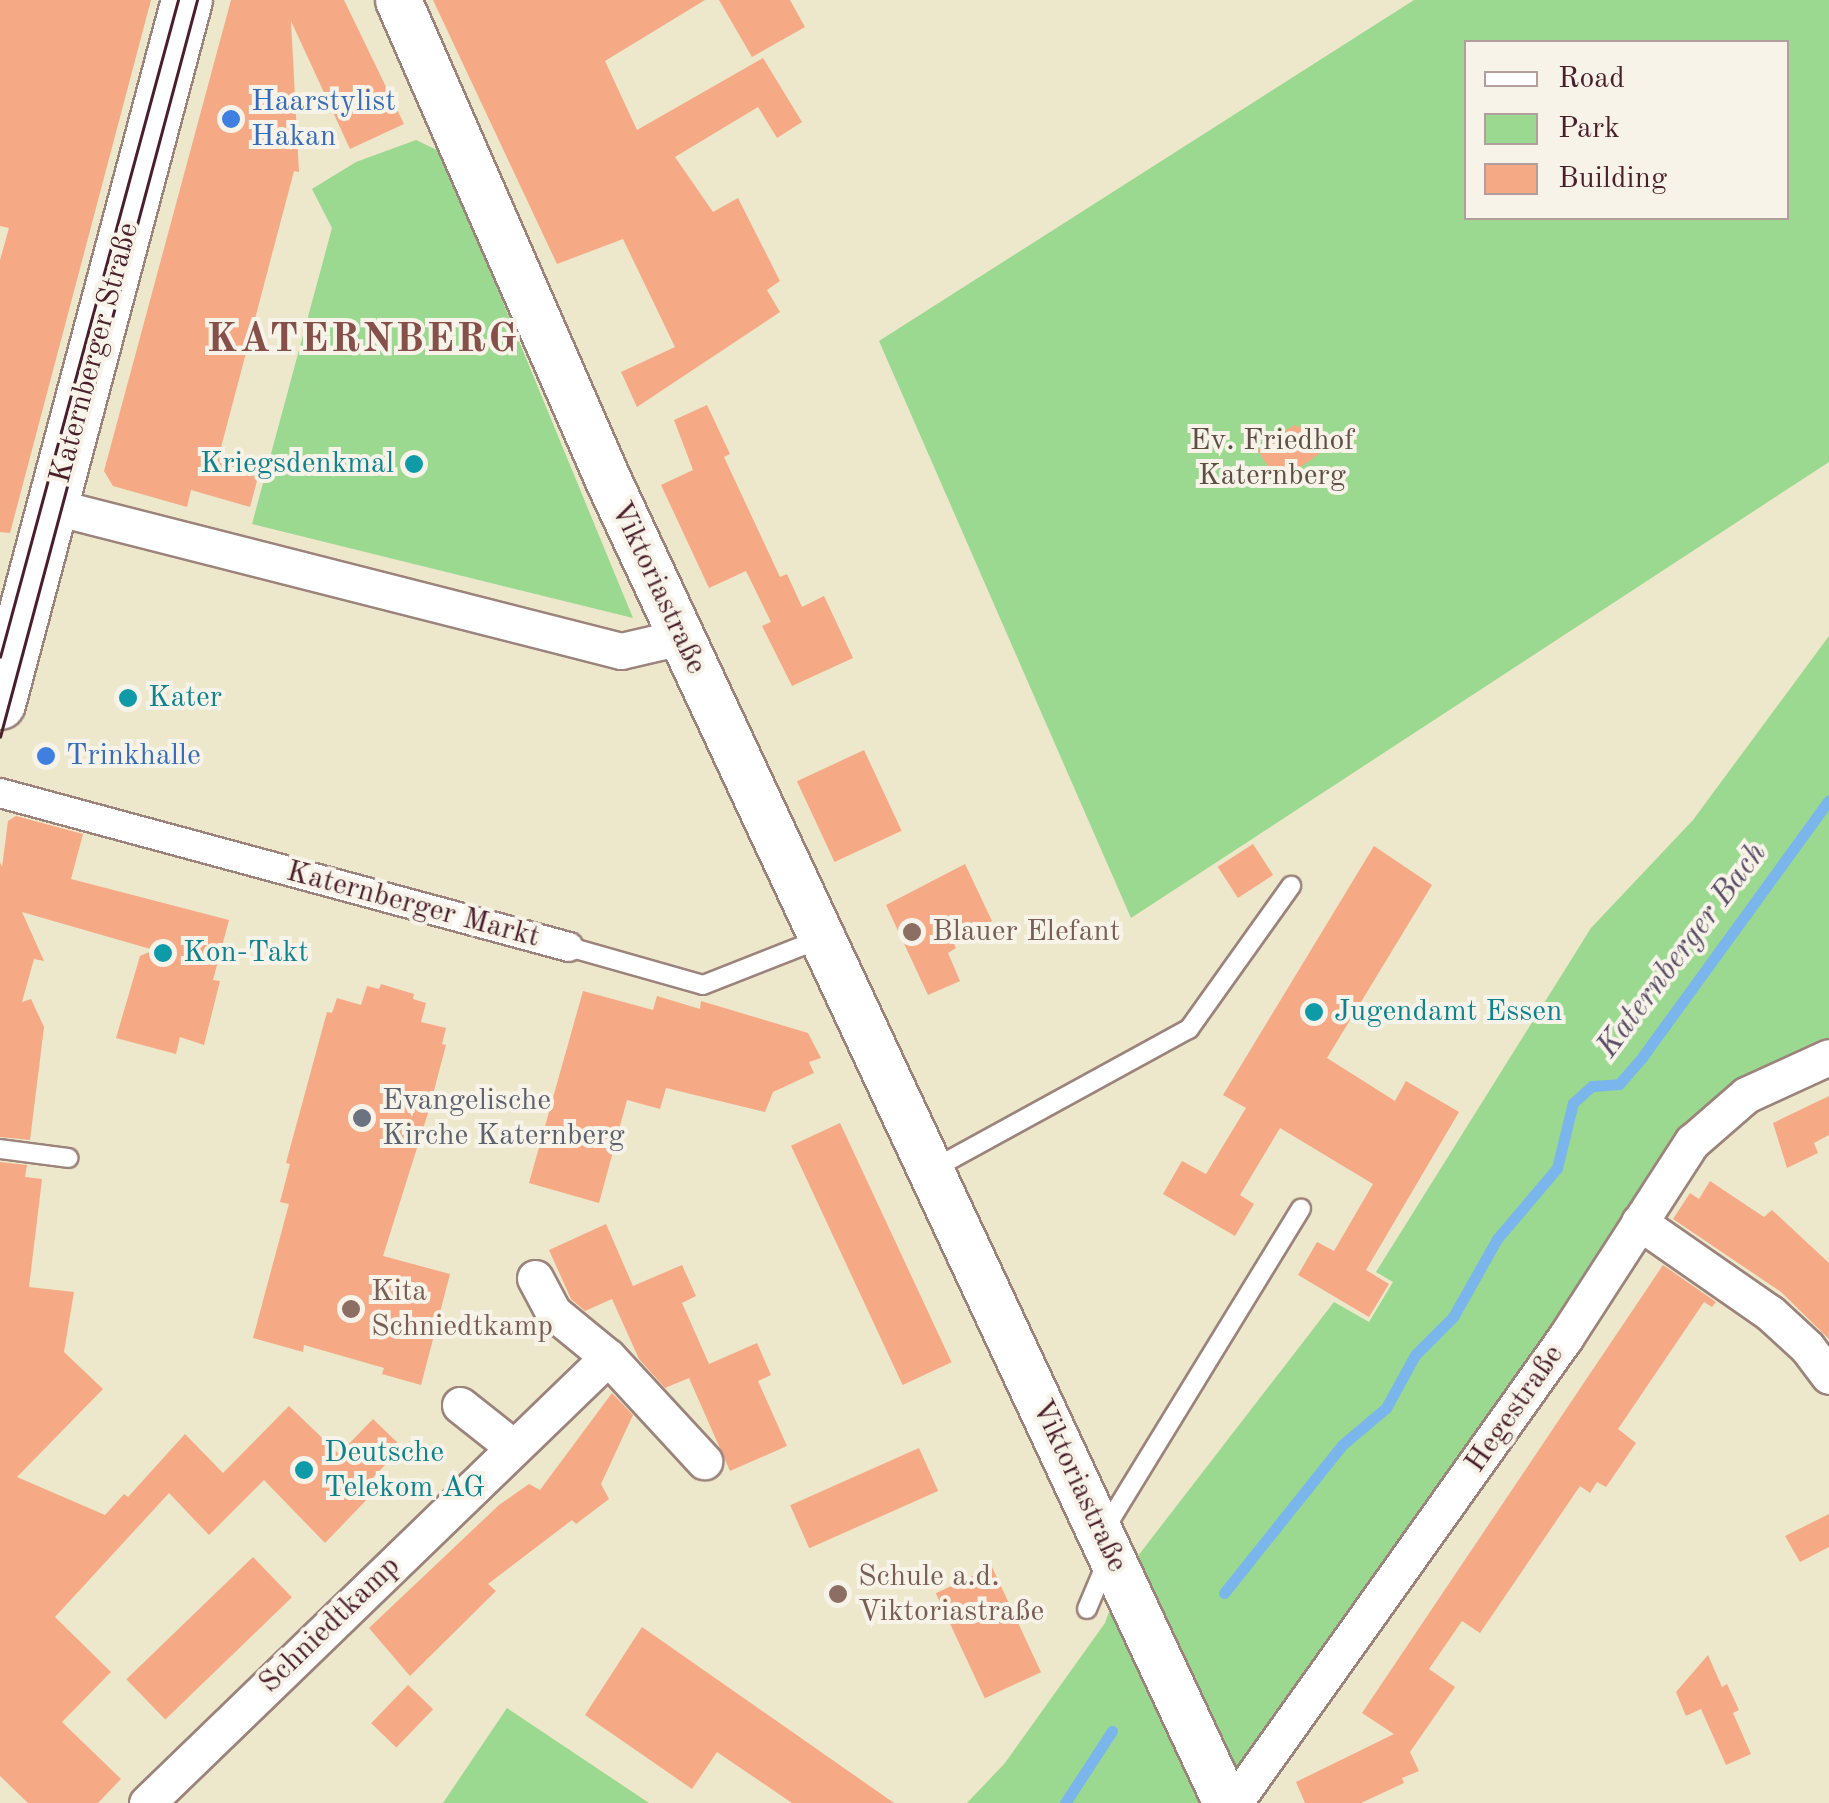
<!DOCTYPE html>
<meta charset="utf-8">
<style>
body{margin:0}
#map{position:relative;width:1829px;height:1803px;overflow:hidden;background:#ede7cb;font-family:"Old Standard TT",serif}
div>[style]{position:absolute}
.green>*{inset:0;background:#9ad98f}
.stream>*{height:11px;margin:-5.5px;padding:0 5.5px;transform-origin:5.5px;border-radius:5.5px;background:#7ab6ec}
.building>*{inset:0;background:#f5aa85;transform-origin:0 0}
.roads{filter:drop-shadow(2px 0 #9c837b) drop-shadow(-2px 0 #9c837b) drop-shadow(0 2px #9c837b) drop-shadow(0 -2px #9c837b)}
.service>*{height:18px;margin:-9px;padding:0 9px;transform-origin:9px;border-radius:9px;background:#fff}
.pedestrian>*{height:28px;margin:-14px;padding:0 14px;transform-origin:14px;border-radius:14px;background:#fff}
.minor>*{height:35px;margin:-17.5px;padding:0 17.5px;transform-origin:17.5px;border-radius:17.5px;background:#fff}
.tertiary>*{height:45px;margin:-22.5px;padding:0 22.5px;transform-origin:22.5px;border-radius:22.5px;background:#fff}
.secondary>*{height:50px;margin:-25px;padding:0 25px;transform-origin:25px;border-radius:25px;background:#fff}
.tram>*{height:2.5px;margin:-1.25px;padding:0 1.25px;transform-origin:1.25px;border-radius:1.25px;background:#4a1f2b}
.dots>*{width:28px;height:28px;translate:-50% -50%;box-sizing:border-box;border:5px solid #f7f3e8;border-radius:50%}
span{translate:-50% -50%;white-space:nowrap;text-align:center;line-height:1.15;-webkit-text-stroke:8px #f7f3e8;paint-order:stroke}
.shop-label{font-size:30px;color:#366cbe}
.left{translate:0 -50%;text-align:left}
.street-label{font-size:30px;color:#4a1f2b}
.park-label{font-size:30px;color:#5e4e44}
.culture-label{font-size:30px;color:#0d838f}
.right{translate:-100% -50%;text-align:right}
.education-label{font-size:30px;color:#785e54}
.worship-label{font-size:30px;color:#5b616d}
.water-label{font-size:32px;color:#584c65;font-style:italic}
.district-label{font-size:40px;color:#86504a;font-weight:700;letter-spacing:2.5px}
.legend{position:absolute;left:1464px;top:40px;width:325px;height:180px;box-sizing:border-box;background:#f7f3e8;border:2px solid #b29e9c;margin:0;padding:12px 18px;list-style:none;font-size:30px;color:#4a1f2b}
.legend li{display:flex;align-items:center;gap:20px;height:50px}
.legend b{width:50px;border:2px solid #b29e9c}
</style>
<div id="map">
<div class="green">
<i style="clip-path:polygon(evenodd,1414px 0,1829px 0,1829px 462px,1131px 918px,879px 341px,1414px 0,1466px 42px,1786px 42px,1786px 218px,1466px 218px,1466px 42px)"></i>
<i style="clip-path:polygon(416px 140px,441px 152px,633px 618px,252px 524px,332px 228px,312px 189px,356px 162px)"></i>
<i style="clip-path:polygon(1829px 636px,1829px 1039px,1748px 1078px,1600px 1252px,1229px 1803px,1124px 1574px,1334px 1302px,1369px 1322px,1393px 1282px,1376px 1272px,1591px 928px,1693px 820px)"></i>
<i style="clip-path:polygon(1120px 1581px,1221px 1803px,967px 1803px,1005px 1763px,1105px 1623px)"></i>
<i style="clip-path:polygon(507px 1708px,649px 1803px,443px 1803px)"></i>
</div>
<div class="stream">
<i style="left:1224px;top:1593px;width:189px;rotate:-51.4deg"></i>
<i style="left:1342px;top:1445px;width:57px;rotate:-40.1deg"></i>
<i style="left:1386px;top:1408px;width:60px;rotate:-61.3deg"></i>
<i style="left:1415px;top:1355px;width:54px;rotate:-45deg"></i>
<i style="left:1453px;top:1317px;width:90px;rotate:-60.6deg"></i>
<i style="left:1497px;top:1239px;width:93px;rotate:-49.8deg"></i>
<i style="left:1557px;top:1168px;width:67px;rotate:-76.2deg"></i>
<i style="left:1573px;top:1103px;width:25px;rotate:-42deg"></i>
<i style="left:1592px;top:1086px;width:27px;rotate:-4deg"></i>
<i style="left:1619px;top:1084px;width:37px;rotate:-49deg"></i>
<i style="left:1643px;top:1056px;width:316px;rotate:-54deg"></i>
<i style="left:1065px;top:1803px;width:86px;rotate:-56.9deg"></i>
</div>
<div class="building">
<i style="clip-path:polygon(0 0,151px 0,10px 533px,0 532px,0 260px,9px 228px,0 226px)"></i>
<i style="clip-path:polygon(231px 0,344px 0,404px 124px,350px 149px,291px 21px,299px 172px,294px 171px,219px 455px,261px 466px,250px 507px,191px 490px,187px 507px,113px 486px,104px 471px)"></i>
<i style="clip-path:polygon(433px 0,705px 0,605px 61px,637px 130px,763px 58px,802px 122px,777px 138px,758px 107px,675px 157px,713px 212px,738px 198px,780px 281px,767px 290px,780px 312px,637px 407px,621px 372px,675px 347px,623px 239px,557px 264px)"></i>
<i style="clip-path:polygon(719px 0,790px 0,805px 27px,752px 57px)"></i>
<i style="clip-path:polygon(707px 405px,730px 454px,724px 457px,780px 577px,787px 574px,802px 607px,824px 596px,853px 658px,792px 686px,762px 626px,771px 622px,746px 571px,709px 588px,661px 485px,693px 470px,674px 420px)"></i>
<i style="clip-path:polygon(1294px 425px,1321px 434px,1314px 447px,1319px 454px,1279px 482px,1257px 450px)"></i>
<i style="left:864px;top:750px;width:89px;height:74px;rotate:65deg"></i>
<i style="clip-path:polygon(16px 816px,83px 834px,71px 879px,229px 920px,213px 980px,220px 981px,204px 1045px,180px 1037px,176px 1054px,116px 1038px,140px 956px,154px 950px,22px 912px,44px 961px,34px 959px,22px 1002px,31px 999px,44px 1027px,30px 1140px,0 1137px,0 862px,2px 867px,8px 821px)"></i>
<i style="left:1253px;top:844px;width:37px;height:42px;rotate:57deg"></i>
<i style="clip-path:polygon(1374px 846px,1432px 885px,1327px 1058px,1395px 1101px,1406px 1081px,1459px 1112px,1366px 1270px,1389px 1284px,1369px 1317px,1298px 1275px,1317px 1242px,1334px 1251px,1373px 1184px,1280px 1128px,1240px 1195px,1254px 1204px,1235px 1236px,1163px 1194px,1182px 1161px,1206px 1174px,1246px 1108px,1223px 1095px)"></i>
<i style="clip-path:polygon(965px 864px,992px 921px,952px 940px,956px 948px,948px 953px,960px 981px,928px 995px,886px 905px)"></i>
<i style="clip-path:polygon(381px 984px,414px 994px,413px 999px,426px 1003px,421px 1022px,446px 1028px,442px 1044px,446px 1045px,428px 1113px,383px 1256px,450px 1274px,421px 1385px,382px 1374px,384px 1368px,304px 1345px,303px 1352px,253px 1338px,289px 1204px,280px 1202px,290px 1164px,286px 1163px,327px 1012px,332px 1013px,337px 998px,361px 1005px,367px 986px,379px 989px)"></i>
<i style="clip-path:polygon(583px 991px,653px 1010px,657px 996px,700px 1009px,701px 1001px,808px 1033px,821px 1058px,809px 1062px,814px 1073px,773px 1092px,765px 1112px,666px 1088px,660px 1109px,627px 1100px,599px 1203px,529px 1183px)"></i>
<i style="clip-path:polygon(1829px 1096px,1829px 1135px,1814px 1143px,1818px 1153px,1787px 1168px,1773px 1123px)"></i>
<i style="left:840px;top:1123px;width:264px;height:54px;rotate:65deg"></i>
<i style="clip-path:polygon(0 1162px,27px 1165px,25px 1177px,42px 1179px,29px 1287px,74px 1292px,64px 1352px,103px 1389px,17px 1477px,105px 1515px,124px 1494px,128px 1497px,185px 1434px,223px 1473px,289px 1406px,339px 1454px,373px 1419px,402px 1447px,368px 1483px,376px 1490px,325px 1543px,264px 1480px,209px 1535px,169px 1493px,55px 1617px,111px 1672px,62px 1722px,121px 1779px,98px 1803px,28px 1803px,0 1776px)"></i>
<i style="clip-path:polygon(1710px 1181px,1764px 1217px,1772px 1210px,1829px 1263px,1829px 1339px,1781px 1292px,1673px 1219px,1690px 1193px,1699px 1199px)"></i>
<i style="clip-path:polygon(606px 1224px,633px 1286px,682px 1265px,696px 1296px,682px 1303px,709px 1364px,757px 1343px,771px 1375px,758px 1381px,787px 1446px,730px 1471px,689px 1378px,665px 1388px,639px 1359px,612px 1299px,585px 1311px,571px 1299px,549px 1250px)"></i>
<i style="clip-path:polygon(1663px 1265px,1716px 1302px,1712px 1307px,1704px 1302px,1618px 1429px,1636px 1443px,1606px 1487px,1597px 1482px,1590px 1493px,1580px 1486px,1480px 1633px,1462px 1621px,1429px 1669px,1455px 1687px,1410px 1752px,1419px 1771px,1402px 1778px,1404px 1783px,1361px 1803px,1305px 1803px,1296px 1782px,1394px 1734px,1362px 1713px)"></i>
<i style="clip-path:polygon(612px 1393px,633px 1415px,601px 1484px,609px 1499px,576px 1524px,572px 1520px,488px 1584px,496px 1591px,410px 1676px,369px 1628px,499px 1505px,529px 1484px,540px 1490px)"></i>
<i style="left:919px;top:1448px;width:47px;height:141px;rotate:66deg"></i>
<i style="clip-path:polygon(1829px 1514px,1829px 1547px,1800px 1562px,1785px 1536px)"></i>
<i style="left:253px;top:1557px;width:56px;height:176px;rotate:46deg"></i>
<i style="left:992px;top:1567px;width:116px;height:62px;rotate:65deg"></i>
<i style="clip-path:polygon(642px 1627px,894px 1803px,792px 1803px,717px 1752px,692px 1789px,585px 1715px)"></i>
<i style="clip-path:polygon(1708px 1655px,1722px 1687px,1727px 1684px,1739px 1710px,1733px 1713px,1751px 1754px,1726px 1765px,1701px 1709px,1686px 1716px,1676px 1692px)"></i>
<i style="left:408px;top:1685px;width:35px;height:53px;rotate:44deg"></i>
</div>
<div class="roads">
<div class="service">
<i style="left:569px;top:947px;width:139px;rotate:15.8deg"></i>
<i style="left:703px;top:985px;width:126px;rotate:-21.5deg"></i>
<i style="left:0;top:1149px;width:69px;rotate:7.5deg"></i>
<i style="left:933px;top:1169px;width:292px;rotate:-28.7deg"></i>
<i style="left:1189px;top:1029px;width:176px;rotate:-54.5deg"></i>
<i style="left:1104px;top:1530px;width:377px;rotate:-58.5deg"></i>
<i style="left:1087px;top:1609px;width:49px;rotate:-67.1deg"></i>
</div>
<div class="pedestrian">
<i style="left:0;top:793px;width:589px;rotate:15.14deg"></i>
</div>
<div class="minor">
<i style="left:55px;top:507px;width:584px;rotate:14.27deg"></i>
<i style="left:621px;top:651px;width:62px;rotate:-13.1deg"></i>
<i style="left:1639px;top:1222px;width:160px;rotate:34.8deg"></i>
<i style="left:1770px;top:1313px;width:50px;rotate:42.6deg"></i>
<i style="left:1807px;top:1347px;width:36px;rotate:53deg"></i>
<i style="left:535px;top:1278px;width:38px;rotate:62deg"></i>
<i style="left:553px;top:1312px;width:71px;rotate:39.3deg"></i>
<i style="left:608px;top:1357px;width:142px;rotate:47.3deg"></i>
<i style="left:460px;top:1405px;width:66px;rotate:38.3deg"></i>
<i style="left:147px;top:1803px;width:641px;rotate:-44.05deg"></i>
<i style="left:1234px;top:1803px;width:571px;rotate:-54.56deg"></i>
<i style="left:1565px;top:1338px;width:234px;rotate:-57.1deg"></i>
<i style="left:1692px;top:1142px;width:72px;rotate:-41deg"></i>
<i style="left:1746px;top:1095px;width:91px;rotate:-24.6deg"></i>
</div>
<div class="tertiary">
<i style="left:398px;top:0;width:524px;rotate:66.37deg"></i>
<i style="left:608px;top:480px;width:1460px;rotate:64.96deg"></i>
</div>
<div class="secondary">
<i style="left:0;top:704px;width:728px;rotate:-75.12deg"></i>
</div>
</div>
<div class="tram">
<i style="left:0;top:657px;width:681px;rotate:-74.84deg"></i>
<i style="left:0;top:737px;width:763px;rotate:-75.03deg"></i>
</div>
<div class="dots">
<i style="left:231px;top:119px;background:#3f7fe0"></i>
<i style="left:414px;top:464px;background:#0f9aa8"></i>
<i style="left:128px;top:698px;background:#0f9aa8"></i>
<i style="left:46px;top:756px;background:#3f7fe0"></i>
<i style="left:912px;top:932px;background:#8d6e63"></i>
<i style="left:163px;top:953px;background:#0f9aa8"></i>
<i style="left:1314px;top:1012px;background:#0f9aa8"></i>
<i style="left:362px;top:1118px;background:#6b7280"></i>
<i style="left:351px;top:1309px;background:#8d6e63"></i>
<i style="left:304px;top:1470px;background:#0f9aa8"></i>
<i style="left:838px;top:1594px;background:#8d6e63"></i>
</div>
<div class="shop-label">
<span class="left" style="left:251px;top:119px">Haarstylist<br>Hakan</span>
<span class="left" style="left:66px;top:756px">Trinkhalle</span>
</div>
<div class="street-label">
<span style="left:95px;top:353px;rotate:-75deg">Katernberger Straße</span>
<span style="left:658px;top:588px;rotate:65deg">Viktoriastraße</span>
<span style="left:413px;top:905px;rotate:15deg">Katernberger Markt</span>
<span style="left:1515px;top:1409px;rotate:-55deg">Hegestraße</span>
<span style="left:1079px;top:1486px;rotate:65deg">Viktoriastraße</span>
<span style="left:330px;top:1625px;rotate:-44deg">Schniedtkamp</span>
</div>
<div class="park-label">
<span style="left:1272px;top:458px">Ev. Friedhof<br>Katernberg</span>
</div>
<div class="culture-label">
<span class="right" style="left:394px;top:464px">Kriegsdenkmal</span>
<span class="left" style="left:148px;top:698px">Kater</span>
<span class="left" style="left:183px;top:953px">Kon-Takt</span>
<span class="left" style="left:1334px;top:1012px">Jugendamt Essen</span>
<span class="left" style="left:324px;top:1470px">Deutsche<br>Telekom AG</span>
</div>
<div class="education-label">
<span class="left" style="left:932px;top:932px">Blauer Elefant</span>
<span class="left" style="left:371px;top:1309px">Kita<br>Schniedtkamp</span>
<span class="left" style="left:858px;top:1594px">Schule a.d.<br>Viktoriastraße</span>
</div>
<div class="worship-label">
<span class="left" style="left:382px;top:1118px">Evangelische<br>Kirche Katernberg</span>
</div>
<div class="water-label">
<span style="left:1683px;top:951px;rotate:-53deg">Katernberger Bach</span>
</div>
<div class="district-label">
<span style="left:363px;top:341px">KATERNBERG</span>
</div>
<ul class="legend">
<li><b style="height:12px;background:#fff"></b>Road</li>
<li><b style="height:28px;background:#9ad98f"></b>Park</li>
<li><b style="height:28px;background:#f5aa85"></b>Building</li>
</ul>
</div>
